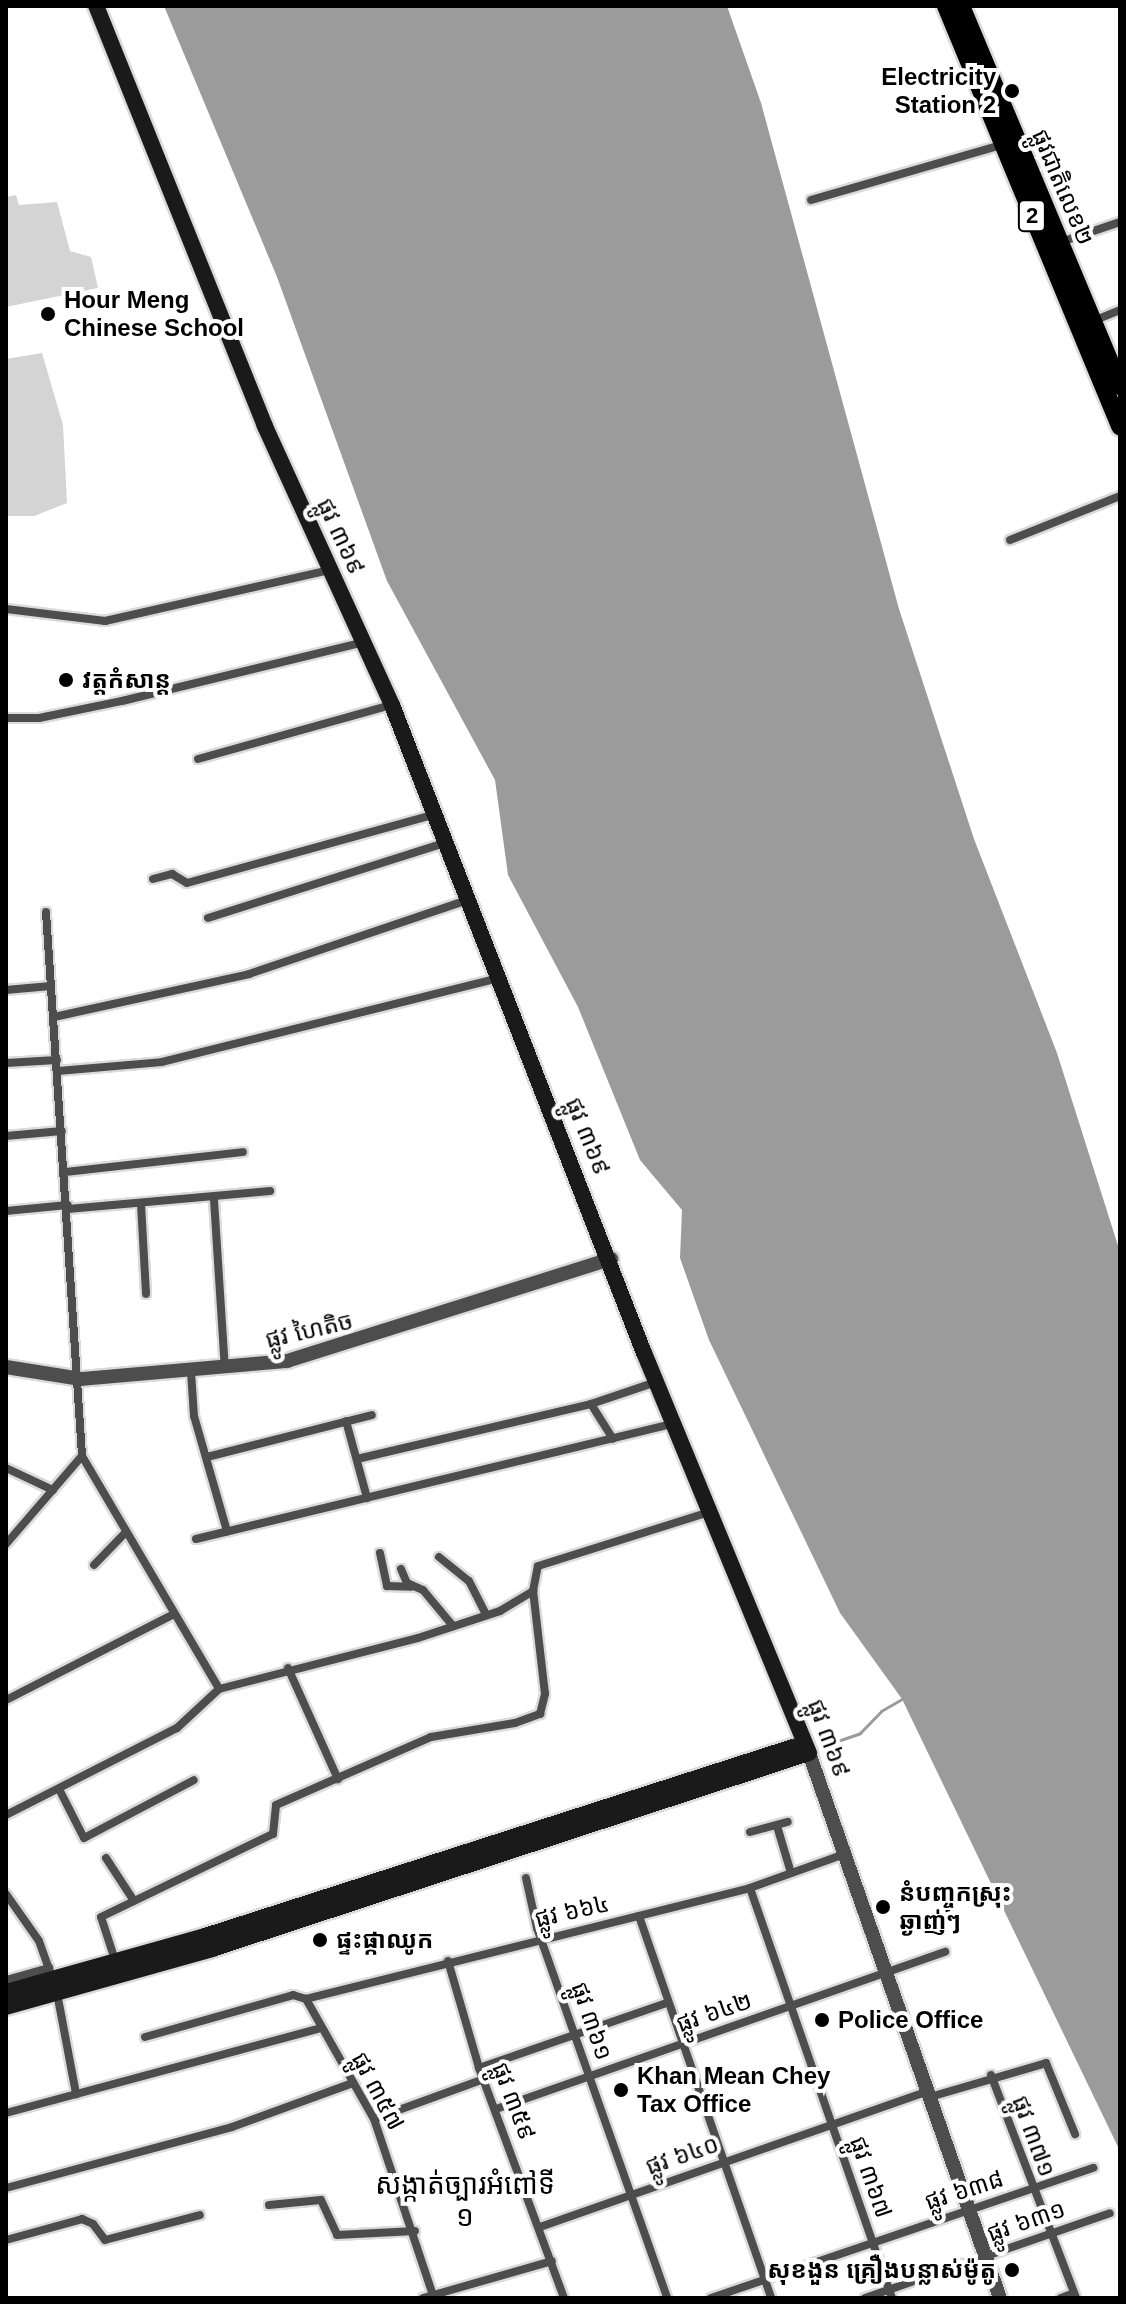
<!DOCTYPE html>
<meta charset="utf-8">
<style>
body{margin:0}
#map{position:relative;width:1126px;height:2304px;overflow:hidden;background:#fff;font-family:Arial,"Noto Sans Khmer",sans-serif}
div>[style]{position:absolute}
.green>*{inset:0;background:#d4d4d4}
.water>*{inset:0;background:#9b9b9b}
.stream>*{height:3px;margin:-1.5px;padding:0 1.5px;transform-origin:1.5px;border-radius:1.5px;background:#9b9b9b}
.roads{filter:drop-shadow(2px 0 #dbdbdb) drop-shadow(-2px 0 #dbdbdb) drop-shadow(0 2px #dbdbdb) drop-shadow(0 -2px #dbdbdb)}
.minor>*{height:8px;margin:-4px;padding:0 4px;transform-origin:4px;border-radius:4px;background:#4d4d4d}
.tertiary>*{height:14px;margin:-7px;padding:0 7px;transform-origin:7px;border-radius:7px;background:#4d4d4d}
.secondary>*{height:16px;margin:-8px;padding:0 8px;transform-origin:8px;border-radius:8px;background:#1a1a1a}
.primary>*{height:18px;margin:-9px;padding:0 9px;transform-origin:9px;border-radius:9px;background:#000}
.dots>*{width:22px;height:22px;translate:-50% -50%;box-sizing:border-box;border:4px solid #fff;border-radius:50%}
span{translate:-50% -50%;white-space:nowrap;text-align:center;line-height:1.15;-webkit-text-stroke:8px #fff;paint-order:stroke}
.shield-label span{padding:2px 6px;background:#fff;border:2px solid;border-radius:6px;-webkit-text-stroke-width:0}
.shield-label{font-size:22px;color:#000;font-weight:700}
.poi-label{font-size:24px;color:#000;font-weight:700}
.right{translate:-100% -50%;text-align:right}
.left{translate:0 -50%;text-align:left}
.street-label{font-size:24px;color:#000}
.quarter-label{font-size:28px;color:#000}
.frame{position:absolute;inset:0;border:8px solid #000;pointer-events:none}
</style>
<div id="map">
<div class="green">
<i style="clip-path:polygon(16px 195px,19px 205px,57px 202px,70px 251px,91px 257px,98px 288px,6px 307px,6px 197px)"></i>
<i style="clip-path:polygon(42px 353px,63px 425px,67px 503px,34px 516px,6px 516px,6px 359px)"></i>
</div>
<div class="water">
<i style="clip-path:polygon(164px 6px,727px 6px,761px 103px,899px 609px,974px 839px,1057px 1053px,1120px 1252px,1120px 2151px,902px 1699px,840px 1613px,709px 1340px,680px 1258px,682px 1210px,640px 1160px,578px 1007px,508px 875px,495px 780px,387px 581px,277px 277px)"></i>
</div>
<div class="stream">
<i style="left:826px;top:1745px;width:36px;rotate:-19deg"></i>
<i style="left:860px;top:1733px;width:30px;rotate:-46deg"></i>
<i style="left:881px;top:1711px;width:24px;rotate:-30deg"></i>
</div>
<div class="roads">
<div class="minor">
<i style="left:811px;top:200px;width:199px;rotate:-16.1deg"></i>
<i style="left:1061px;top:242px;width:62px;rotate:-18.7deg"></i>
<i style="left:1093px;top:321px;width:29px;rotate:-22deg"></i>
<i style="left:1010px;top:540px;width:118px;rotate:-21.8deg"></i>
<i style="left:6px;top:609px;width:100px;rotate:6.9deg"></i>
<i style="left:105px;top:621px;width:231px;rotate:-12.8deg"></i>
<i style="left:6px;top:718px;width:33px"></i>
<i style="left:39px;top:718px;width:85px;rotate:-11.6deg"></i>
<i style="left:122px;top:701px;width:249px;rotate:-13.7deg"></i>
<i style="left:198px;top:759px;width:201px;rotate:-15.6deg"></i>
<i style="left:153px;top:879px;width:20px;rotate:-15deg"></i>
<i style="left:172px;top:874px;width:17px;rotate:31deg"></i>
<i style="left:187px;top:883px;width:258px;rotate:-15.5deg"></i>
<i style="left:46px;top:912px;width:545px;rotate:86.21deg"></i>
<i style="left:82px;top:1456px;width:270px;rotate:59.5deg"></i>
<i style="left:208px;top:918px;width:251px;rotate:-17.6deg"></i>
<i style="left:6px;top:990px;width:45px;rotate:-5.1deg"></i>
<i style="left:54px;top:1017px;width:200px;rotate:-12.4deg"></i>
<i style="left:249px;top:974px;width:231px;rotate:-18.7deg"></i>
<i style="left:6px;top:1063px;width:51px;rotate:-3.4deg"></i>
<i style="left:58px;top:1071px;width:104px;rotate:-4.9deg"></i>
<i style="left:162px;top:1062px;width:346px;rotate:-14deg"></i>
<i style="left:6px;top:1136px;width:56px;rotate:-5.1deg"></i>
<i style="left:65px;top:1172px;width:179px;rotate:-6.4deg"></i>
<i style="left:214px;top:1200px;width:168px;rotate:86.3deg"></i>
<i style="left:141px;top:1204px;width:90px;rotate:86.8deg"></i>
<i style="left:68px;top:1209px;width:203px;rotate:-5.1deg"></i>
<i style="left:6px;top:1211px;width:62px;rotate:-5.5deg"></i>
<i style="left:191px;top:1372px;width:44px;rotate:86.1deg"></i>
<i style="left:194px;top:1416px;width:120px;rotate:74deg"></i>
<i style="left:591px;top:1404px;width:41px;rotate:57.8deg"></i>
<i style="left:346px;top:1421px;width:80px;rotate:74.7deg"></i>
<i style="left:207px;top:1457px;width:170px;rotate:-14.3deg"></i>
<i style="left:357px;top:1459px;width:240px;rotate:-13.2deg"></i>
<i style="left:591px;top:1404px;width:69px;rotate:-18.7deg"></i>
<i style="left:6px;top:1468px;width:52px;rotate:25.1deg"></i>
<i style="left:196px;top:1539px;width:491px;rotate:-13.6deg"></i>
<i style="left:6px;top:1544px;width:116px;rotate:-49.2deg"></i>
<i style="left:380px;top:1553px;width:34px;rotate:78deg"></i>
<i style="left:387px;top:1586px;width:24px;rotate:2deg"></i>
<i style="left:439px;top:1557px;width:38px;rotate:39deg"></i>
<i style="left:469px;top:1581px;width:38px;rotate:63deg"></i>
<i style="left:94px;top:1565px;width:46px;rotate:-45.9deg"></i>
<i style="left:401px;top:1569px;width:15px;rotate:67deg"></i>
<i style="left:407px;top:1583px;width:17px;rotate:24deg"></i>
<i style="left:423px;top:1590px;width:47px;rotate:50.2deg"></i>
<i style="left:288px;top:1668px;width:122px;rotate:65.8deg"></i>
<i style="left:6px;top:1700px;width:189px;rotate:-27.1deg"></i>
<i style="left:59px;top:1789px;width:55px;rotate:63deg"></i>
<i style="left:84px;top:1838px;width:124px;rotate:-27.8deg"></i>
<i style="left:6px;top:1815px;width:192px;rotate:-27deg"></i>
<i style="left:177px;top:1728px;width:57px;rotate:-42.9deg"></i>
<i style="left:219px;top:1689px;width:205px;rotate:-14.4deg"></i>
<i style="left:418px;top:1638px;width:86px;rotate:-18.2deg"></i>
<i style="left:500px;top:1611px;width:39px;rotate:-31deg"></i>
<i style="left:777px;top:1826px;width:49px;rotate:73.4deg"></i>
<i style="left:750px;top:1832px;width:39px;rotate:-15deg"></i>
<i style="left:106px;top:1858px;width:51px;rotate:56.9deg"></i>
<i style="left:526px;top:1878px;width:51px;rotate:77.6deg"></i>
<i style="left:537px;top:1928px;width:392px;rotate:70.6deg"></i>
<i style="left:750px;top:1888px;width:434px;rotate:70.9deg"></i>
<i style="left:6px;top:1894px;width:57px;rotate:54.9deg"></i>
<i style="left:39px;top:1941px;width:41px;rotate:70.3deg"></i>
<i style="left:639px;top:1916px;width:404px;rotate:70.9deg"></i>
<i style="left:115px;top:1960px;width:45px;rotate:-108deg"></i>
<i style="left:101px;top:1917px;width:191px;rotate:-25.8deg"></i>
<i style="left:273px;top:1834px;width:29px;rotate:-84deg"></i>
<i style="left:276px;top:1805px;width:169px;rotate:-23.7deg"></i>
<i style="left:431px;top:1737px;width:85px;rotate:-9.5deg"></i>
<i style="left:515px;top:1723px;width:27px;rotate:-20deg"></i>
<i style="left:540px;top:1714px;width:21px;rotate:-76deg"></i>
<i style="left:545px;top:1694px;width:104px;rotate:-96.6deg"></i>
<i style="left:533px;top:1591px;width:25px;rotate:-79deg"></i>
<i style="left:538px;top:1566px;width:179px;rotate:-17.5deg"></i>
<i style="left:448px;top:1961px;width:111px;rotate:73.8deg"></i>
<i style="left:479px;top:2068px;width:245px;rotate:69.7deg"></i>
<i style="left:6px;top:1980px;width:45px;rotate:-15.6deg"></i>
<i style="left:57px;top:1993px;width:103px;rotate:79.3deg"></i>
<i style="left:306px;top:1999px;width:458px;rotate:-14deg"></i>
<i style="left:750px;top:1888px;width:101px;rotate:-19.7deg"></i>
<i style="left:306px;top:1999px;width:138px;rotate:60.5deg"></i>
<i style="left:374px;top:2119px;width:189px;rotate:71.5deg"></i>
<i style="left:145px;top:2037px;width:154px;rotate:-15.8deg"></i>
<i style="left:293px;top:1995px;width:14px;rotate:17deg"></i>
<i style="left:479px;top:2068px;width:199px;rotate:-19.1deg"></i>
<i style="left:991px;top:2075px;width:239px;rotate:69.1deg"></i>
<i style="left:930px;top:2097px;width:121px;rotate:-16.3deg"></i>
<i style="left:1046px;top:2063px;width:77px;rotate:67.8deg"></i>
<i style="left:496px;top:2109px;width:476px;rotate:-19.3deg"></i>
<i style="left:6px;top:2113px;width:325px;rotate:-15.1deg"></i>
<i style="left:374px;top:2119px;width:117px;rotate:-20deg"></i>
<i style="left:6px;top:2188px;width:234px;rotate:-15.1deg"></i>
<i style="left:232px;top:2127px;width:129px;rotate:-20deg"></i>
<i style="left:269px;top:2205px;width:52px;rotate:-5.5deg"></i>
<i style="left:321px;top:2200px;width:38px;rotate:65deg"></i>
<i style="left:337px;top:2235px;width:78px;rotate:-2.9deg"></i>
<i style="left:540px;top:2227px;width:411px;rotate:-19.3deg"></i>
<i style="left:6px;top:2240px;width:79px;rotate:-15.4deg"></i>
<i style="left:82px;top:2219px;width:12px;rotate:24deg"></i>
<i style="left:93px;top:2224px;width:20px;rotate:53deg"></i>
<i style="left:105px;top:2240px;width:98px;rotate:-14.7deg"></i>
<i style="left:423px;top:2298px;width:134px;rotate:-16deg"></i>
<i style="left:711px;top:2298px;width:404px;rotate:-18.8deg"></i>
<i style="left:865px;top:2298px;width:259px;rotate:-19.1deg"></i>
<i style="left:1061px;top:2298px;width:14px;rotate:-21deg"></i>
</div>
<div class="tertiary">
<i style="left:6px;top:1367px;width:76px;rotate:9.1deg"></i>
<i style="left:81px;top:1379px;width:207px;rotate:-5deg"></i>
<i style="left:287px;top:1361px;width:340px;rotate:-17.5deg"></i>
<i style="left:809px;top:1753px;width:577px;rotate:70.69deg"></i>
</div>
<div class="secondary">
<i style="left:6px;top:1992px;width:207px;rotate:-15.7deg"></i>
<i style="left:205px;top:1936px;width:618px;rotate:-17.82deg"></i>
<i style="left:6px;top:2007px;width:214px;rotate:-15.7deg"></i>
<i style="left:212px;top:1949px;width:628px;rotate:-18.18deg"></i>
<i style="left:809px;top:1753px;width:433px;rotate:-112.4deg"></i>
<i style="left:644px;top:1353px;width:695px;rotate:-111.25deg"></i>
<i style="left:392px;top:705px;width:307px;rotate:-114.5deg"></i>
<i style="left:265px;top:426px;width:453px;rotate:-111.9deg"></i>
</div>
<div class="primary">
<i style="left:946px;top:6px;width:455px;rotate:67.5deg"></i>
<i style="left:961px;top:6px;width:412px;rotate:67.3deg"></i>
</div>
</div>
<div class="dots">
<i style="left:1012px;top:91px;background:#000"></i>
<i style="left:48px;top:314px;background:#000"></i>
<i style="left:66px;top:680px;background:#000"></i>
<i style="left:883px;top:1907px;background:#000"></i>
<i style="left:320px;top:1940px;background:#000"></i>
<i style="left:822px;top:2020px;background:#000"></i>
<i style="left:621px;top:2090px;background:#000"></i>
<i style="left:1012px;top:2270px;background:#000"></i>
</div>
<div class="shield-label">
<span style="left:1032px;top:216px">2</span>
</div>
<div class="poi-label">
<span class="right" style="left:996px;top:91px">Electricity<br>Station 2</span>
<span class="left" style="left:64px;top:314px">Hour Meng<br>Chinese School</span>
<span class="left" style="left:82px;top:680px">វត្តកំសាន្ត</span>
<span class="left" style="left:899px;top:1907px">នំបញ្ចុកស្រុះ<br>ឆ្ងាញ់ៗ</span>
<span class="left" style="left:336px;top:1940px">ផ្ទះផ្កាឈូក</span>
<span class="left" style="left:838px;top:2020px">Police Office</span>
<span class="left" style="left:637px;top:2090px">Khan Mean Chey<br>Tax Office</span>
<span class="right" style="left:996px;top:2270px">សុខងួន គ្រឿងបន្លាស់ម៉ូតូ</span>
</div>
<div class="street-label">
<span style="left:1063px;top:187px;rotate:67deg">ផ្លូវជាតិលេខ២</span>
<span style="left:341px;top:536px;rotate:65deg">ផ្លូវ ៣៦៩</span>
<span style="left:588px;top:1136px;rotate:68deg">ផ្លូវ ៣៦៩</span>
<span style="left:309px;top:1330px;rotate:-13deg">ផ្លូវ ហៃតិច</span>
<span style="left:829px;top:1738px;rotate:70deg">ផ្លូវ ៣៦៩</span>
<span style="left:572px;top:1911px;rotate:-13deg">ផ្លូវ ៦៦៤</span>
<span style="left:714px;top:2012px;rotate:-19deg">ផ្លូវ ៦៤២</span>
<span style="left:592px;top:2021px;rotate:71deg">ផ្លូវ ៣៦១</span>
<span style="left:378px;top:2091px;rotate:62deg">ផ្លូវ ៣៥៧</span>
<span style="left:514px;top:2101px;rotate:69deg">ផ្លូវ ៣៥៩</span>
<span style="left:1034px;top:2136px;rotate:70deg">ផ្លូវ ៣៧១</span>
<span style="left:682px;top:2155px;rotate:-19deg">ផ្លូវ ៦៤០</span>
<span style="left:871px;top:2177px;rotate:71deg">ផ្លូវ ៣៦៧</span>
<span style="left:964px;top:2190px;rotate:-18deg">ផ្លូវ ៦៣៨</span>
<span style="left:1026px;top:2221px;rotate:-19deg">ផ្លូវ ៦៣១</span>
</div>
<div class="quarter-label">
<span style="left:465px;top:2201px">សង្កាត់ច្បារអំពៅទី<br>១</span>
</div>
<div class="frame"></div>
</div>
